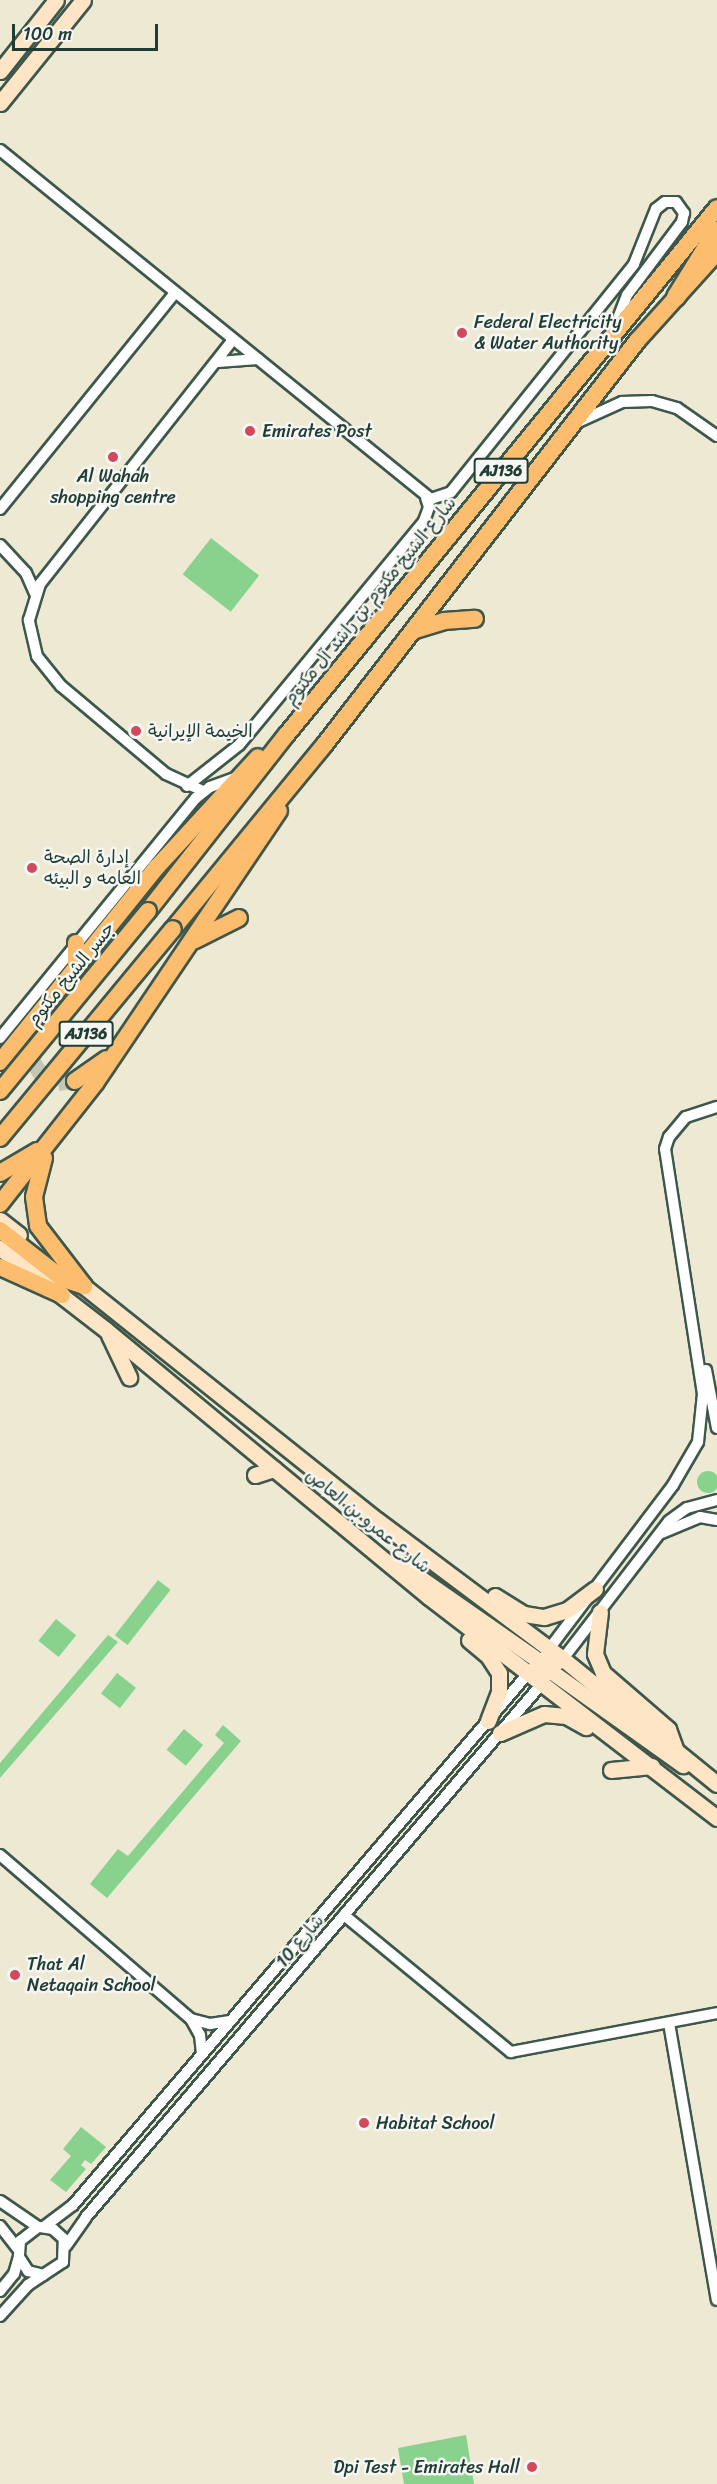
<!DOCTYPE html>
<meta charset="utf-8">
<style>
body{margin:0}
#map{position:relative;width:717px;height:2484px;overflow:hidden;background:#ede9d3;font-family:Sriracha,"Playpen Sans Arabic",sans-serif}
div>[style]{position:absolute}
.green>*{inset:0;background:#89d28e;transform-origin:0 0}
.round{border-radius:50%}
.primary-tunnel>*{height:16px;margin-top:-8px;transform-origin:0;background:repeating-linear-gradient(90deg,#c4c7b3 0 16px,transparent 0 24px)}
.roads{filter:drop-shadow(2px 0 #3e574c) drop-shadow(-2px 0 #3e574c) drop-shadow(0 2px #3e574c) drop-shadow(0 -2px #3e574c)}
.minor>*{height:10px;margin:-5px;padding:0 5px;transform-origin:5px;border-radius:5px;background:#fff}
.secondary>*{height:15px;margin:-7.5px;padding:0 7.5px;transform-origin:7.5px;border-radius:7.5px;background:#fee5c5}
.primary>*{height:16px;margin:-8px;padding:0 8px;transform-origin:8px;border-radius:8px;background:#fcbd6f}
.trunk>*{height:18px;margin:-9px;padding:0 9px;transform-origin:9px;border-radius:9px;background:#fcbd6f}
.bridges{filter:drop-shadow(2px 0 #3e574c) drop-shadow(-2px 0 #3e574c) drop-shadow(0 2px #3e574c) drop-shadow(0 -2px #3e574c)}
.primary-bridge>*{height:16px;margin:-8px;padding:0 8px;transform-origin:8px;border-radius:8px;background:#fcbd6f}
.dots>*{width:16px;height:16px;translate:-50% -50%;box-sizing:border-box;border:3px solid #f6f6f2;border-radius:50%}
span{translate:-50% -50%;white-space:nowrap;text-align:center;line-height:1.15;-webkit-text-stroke:5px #f6f6f2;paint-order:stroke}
.shield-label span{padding:2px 4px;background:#f6f6f2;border:2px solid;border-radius:4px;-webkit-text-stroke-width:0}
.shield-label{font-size:16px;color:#1f3d34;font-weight:700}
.poi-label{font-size:18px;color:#1f3d34}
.left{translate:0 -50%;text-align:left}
.right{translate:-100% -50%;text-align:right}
.street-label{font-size:18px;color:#1f3d34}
.scale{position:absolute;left:12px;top:24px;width:146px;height:27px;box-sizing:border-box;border:3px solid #1f3d34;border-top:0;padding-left:8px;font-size:18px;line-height:21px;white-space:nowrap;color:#1f3d34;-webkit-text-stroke:4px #f6f6f2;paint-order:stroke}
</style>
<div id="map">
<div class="green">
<i style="left:211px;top:538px;width:61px;height:46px;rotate:38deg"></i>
<i class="round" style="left:697px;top:1471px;width:22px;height:22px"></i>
<i style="left:158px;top:1580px;width:16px;height:70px;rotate:38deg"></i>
<i style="left:56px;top:1619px;width:26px;height:28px;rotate:39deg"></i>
<i style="clip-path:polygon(108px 1635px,118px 1642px,0 1778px,0 1763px)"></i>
<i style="left:117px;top:1673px;width:24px;height:26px;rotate:38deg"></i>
<i style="clip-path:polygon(223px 1725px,241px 1741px,107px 1898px,90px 1884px,118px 1849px,128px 1856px,224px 1743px,215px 1735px)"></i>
<i style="left:184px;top:1729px;width:25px;height:27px;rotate:40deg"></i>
<i style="clip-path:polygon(81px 2127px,106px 2147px,91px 2164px,85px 2160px,81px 2165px,86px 2169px,66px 2192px,50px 2180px,71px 2156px,63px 2149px)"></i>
<i style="clip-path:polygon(466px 2435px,474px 2484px,404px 2484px,398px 2448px)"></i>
</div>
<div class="primary-tunnel">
<i style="left:33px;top:1045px;width:17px;rotate:90deg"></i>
<i style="left:33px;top:1062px;width:17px;rotate:57deg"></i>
<i style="left:42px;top:1076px;width:17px;rotate:24deg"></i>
<i style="left:58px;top:1083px;width:17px;rotate:-7deg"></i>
</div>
<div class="roads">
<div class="minor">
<i style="left:0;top:150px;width:555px;rotate:39deg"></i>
<i style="left:431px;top:499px;width:21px;rotate:-19deg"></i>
<i style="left:451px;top:492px;width:292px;rotate:-51.2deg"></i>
<i style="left:634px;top:264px;width:59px;rotate:-68.2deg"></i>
<i style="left:656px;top:209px;width:11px;rotate:-38deg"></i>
<i style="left:665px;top:202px;width:11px"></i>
<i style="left:676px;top:202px;width:14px;rotate:54deg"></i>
<i style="left:684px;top:213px;width:9px;rotate:103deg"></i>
<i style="left:682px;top:222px;width:91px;rotate:127deg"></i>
<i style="left:627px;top:295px;width:36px;rotate:111deg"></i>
<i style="left:218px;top:362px;width:40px;rotate:-4.3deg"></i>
<i style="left:576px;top:423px;width:51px;rotate:-24.5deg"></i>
<i style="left:622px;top:402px;width:30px;rotate:-2deg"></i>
<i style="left:652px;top:401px;width:26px;rotate:16deg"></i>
<i style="left:677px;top:408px;width:49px;rotate:35deg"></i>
<i style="left:0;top:509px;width:278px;rotate:-51deg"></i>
<i style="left:0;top:545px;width:38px;rotate:47deg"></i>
<i style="left:26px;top:573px;width:22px;rotate:66deg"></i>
<i style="left:187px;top:786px;width:66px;rotate:-38.3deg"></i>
<i style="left:239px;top:745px;width:291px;rotate:-50.4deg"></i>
<i style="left:424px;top:521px;width:15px;rotate:-70deg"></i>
<i style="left:429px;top:507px;width:9px;rotate:-108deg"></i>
<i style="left:203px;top:791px;width:41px;rotate:-155.3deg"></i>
<i style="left:166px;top:774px;width:137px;rotate:-140deg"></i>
<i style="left:61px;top:686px;width:38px;rotate:-129deg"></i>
<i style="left:37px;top:656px;width:37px;rotate:-103deg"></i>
<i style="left:29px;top:620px;width:38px;rotate:-73deg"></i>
<i style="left:40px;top:584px;width:311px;rotate:-51.7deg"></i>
<i style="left:0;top:1038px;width:310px;rotate:-50.8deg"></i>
<i style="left:196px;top:798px;width:18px;rotate:-38deg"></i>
<i style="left:210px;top:787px;width:30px;rotate:-20deg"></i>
<i style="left:706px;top:1370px;width:59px;rotate:79.3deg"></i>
<i style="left:662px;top:1533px;width:41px;rotate:-22.8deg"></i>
<i style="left:700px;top:1517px;width:17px;rotate:10deg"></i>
<i style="left:546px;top:1653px;width:211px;rotate:-52.9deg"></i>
<i style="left:673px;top:1485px;width:50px;rotate:-59.8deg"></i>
<i style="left:698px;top:1442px;width:48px;rotate:-84.1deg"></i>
<i style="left:703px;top:1394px;width:248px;rotate:-98.8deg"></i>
<i style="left:665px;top:1149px;width:13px;rotate:-72deg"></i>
<i style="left:669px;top:1137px;width:26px;rotate:-50deg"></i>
<i style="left:686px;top:1117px;width:33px;rotate:-18deg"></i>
<i style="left:559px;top:1664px;width:180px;rotate:-52.4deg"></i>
<i style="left:669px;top:1521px;width:22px;rotate:-36deg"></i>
<i style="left:687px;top:1508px;width:31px;rotate:-15deg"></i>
<i style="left:0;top:1855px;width:252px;rotate:40.7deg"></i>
<i style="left:191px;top:2019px;width:18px;rotate:61deg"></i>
<i style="left:200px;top:2035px;width:19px;rotate:84deg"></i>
<i style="left:344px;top:1915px;width:216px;rotate:39.4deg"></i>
<i style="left:511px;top:2052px;width:210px;rotate:-10.7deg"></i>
<i style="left:191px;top:2019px;width:20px;rotate:15deg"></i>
<i style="left:210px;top:2024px;width:20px;rotate:-9deg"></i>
<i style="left:669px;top:2023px;width:281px;rotate:80.2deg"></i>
<i style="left:0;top:2201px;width:46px;rotate:34.4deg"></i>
<i style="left:0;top:2226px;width:29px;rotate:52deg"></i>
<i style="left:45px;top:2226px;width:35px;rotate:-37deg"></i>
<i style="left:73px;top:2205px;width:706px;rotate:-49.43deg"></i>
<i style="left:66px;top:2246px;width:35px;rotate:-55deg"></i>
<i style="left:86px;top:2217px;width:706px;rotate:-49.48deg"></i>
<i style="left:0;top:2291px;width:22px;rotate:-51deg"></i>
<i style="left:14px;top:2274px;width:18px;rotate:-74deg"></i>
<i style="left:0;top:2316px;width:42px;rotate:-47.9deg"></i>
<i style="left:28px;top:2285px;width:42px;rotate:-33.3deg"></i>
<i style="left:63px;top:2262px;width:23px;rotate:-88deg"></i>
<i style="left:64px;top:2239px;width:15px;rotate:-138deg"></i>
<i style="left:53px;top:2229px;width:15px;rotate:-172deg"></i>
<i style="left:38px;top:2227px;width:23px;rotate:142deg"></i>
<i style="left:20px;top:2241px;width:16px;rotate:94deg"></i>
<i style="left:19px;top:2257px;width:17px;rotate:57deg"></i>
<i style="left:28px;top:2271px;width:16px;rotate:14deg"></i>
</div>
<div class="secondary">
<i style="left:0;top:71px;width:90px;rotate:-51.7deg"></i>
<i style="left:0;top:103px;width:132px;rotate:-51.1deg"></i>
<i style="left:0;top:1220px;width:24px;rotate:38deg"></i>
<i style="left:0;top:1248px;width:134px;rotate:37.7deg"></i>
<i style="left:106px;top:1330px;width:419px;rotate:39.6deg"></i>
<i style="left:429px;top:1597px;width:363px;rotate:37.5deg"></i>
<i style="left:76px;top:1280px;width:385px;rotate:38.6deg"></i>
<i style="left:377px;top:1520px;width:232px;rotate:36.8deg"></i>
<i style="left:563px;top:1659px;width:198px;rotate:39.1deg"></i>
<i style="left:109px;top:1335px;width:47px;rotate:64.5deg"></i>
<i style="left:255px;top:1475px;width:20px;rotate:-18deg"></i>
<i style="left:403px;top:1566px;width:166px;rotate:34.9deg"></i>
<i style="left:539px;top:1661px;width:12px;rotate:14deg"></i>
<i style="left:551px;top:1664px;width:13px;rotate:-23deg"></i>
<i style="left:495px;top:1596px;width:34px;rotate:32deg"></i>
<i style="left:524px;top:1614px;width:20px;rotate:9deg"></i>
<i style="left:544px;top:1617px;width:24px;rotate:-17deg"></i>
<i style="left:567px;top:1610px;width:35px;rotate:-37deg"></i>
<i style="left:600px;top:1612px;width:42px;rotate:96.8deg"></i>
<i style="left:595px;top:1654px;width:21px;rotate:67deg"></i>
<i style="left:603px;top:1673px;width:86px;rotate:40.7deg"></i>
<i style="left:668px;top:1729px;width:20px;rotate:70deg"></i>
<i style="left:469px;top:1640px;width:25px;rotate:40deg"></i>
<i style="left:488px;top:1656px;width:20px;rotate:57deg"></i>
<i style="left:499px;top:1673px;width:19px;rotate:90deg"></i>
<i style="left:499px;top:1692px;width:31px;rotate:111deg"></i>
<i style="left:536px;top:1671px;width:16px;rotate:4deg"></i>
<i style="left:552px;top:1672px;width:161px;rotate:35.4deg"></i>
<i style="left:500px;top:1733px;width:48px;rotate:-23.4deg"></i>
<i style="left:544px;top:1714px;width:22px;rotate:5deg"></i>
<i style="left:566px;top:1716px;width:23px;rotate:29deg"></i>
<i style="left:611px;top:1770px;width:41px;rotate:-5.6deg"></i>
</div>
<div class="primary">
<i style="left:415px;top:630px;width:30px;rotate:-17deg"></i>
<i style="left:444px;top:621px;width:31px;rotate:-4deg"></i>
<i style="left:148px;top:911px;width:225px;rotate:-51.9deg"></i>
<i style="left:287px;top:734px;width:679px;rotate:-50.73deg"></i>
<i style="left:173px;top:929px;width:239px;rotate:-50.6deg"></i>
<i style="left:325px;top:744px;width:510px;rotate:-52.25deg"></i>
<i style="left:637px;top:341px;width:120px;rotate:-48deg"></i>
<i style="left:195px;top:940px;width:49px;rotate:-26.6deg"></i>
<i style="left:76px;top:943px;width:25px;rotate:90deg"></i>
<i style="left:0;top:1062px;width:250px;rotate:-51.2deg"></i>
<i style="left:157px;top:867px;width:149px;rotate:-47.4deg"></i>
<i style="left:75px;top:1081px;width:38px;rotate:-35deg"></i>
<i style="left:44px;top:1158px;width:40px;rotate:104.4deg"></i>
<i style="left:34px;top:1197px;width:29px;rotate:82deg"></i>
<i style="left:38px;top:1226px;width:76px;rotate:52.5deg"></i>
<i style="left:0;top:1173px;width:43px;rotate:-30.7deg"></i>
<i style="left:0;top:1204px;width:155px;rotate:-51.8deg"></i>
<i style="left:96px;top:1082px;width:327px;rotate:-56deg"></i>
<i style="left:0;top:1230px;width:80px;rotate:37.9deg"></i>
<i style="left:63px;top:1279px;width:22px;rotate:18deg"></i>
<i style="left:0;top:1267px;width:68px;rotate:24.3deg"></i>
</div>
<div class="trunk">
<i style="left:676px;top:297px;width:78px;rotate:-58.2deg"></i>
</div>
</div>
<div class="bridges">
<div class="primary-bridge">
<i style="left:0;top:1091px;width:233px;rotate:-50.6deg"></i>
<i style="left:0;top:1138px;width:271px;rotate:-50.4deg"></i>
</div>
</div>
<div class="dots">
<i style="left:462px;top:333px;background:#d1495b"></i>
<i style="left:250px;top:431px;background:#d1495b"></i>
<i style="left:113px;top:457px;background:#d1495b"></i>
<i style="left:136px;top:731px;background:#d1495b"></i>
<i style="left:32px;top:868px;background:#d1495b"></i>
<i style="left:15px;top:1975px;background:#d1495b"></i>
<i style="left:364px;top:2123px;background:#d1495b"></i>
<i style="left:532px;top:2467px;background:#d1495b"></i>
</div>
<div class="shield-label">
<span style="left:501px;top:471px">AJ136</span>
<span style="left:86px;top:1034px">AJ136</span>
</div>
<div class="poi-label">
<span class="left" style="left:474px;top:333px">Federal Electricity<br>&amp; Water Authority</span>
<span class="left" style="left:262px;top:431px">Emirates Post</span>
<span style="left:113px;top:487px">Al Wahah<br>shopping centre</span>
<span class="left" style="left:148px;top:731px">الخيمة الإيرانية</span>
<span class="left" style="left:44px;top:868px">إدارة الصحة<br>العامه و البيئه</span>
<span class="left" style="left:27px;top:1975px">That Al<br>Netaqain School</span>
<span class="left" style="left:376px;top:2123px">Habitat School</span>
<span class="right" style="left:520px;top:2467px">Dpi Test - Emirates Hall</span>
</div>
<div class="street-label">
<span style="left:370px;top:601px;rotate:-51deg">شارع الشيخ مكتوم بن راشد آل مكتوم</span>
<span style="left:71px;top:974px;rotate:-51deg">جسر الشيخ مكتوم</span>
<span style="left:368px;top:1521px;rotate:39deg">شارع عمرو بن العاص</span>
<span style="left:300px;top:1941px;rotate:-50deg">شارع 10</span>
</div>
<div class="scale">100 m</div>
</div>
